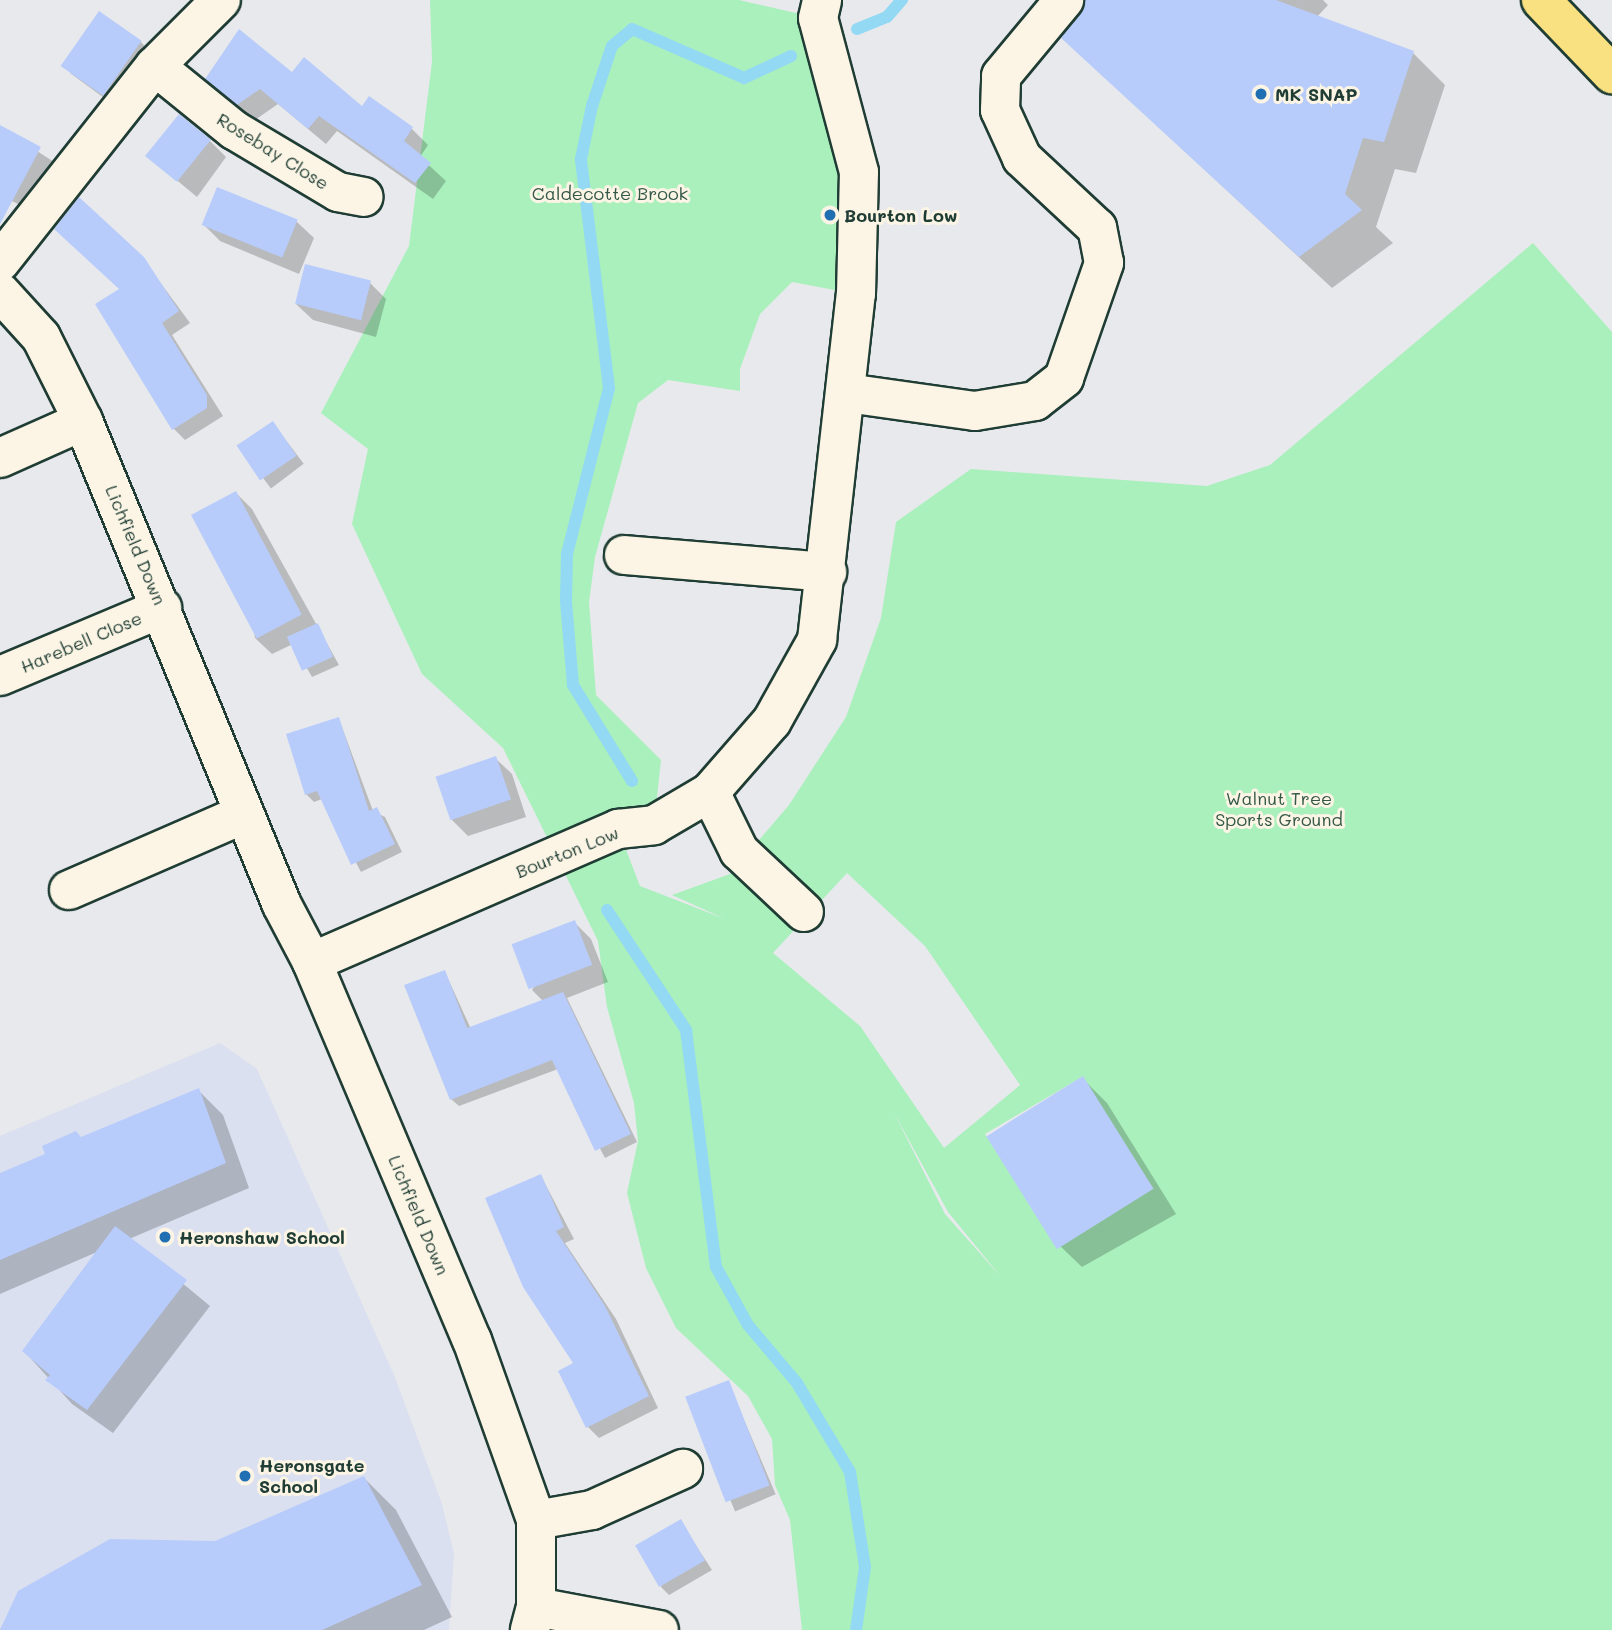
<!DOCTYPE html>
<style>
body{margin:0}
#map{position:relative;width:1612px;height:1630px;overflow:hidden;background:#e8e9ec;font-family:Mali,sans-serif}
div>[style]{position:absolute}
.built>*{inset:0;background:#dae0f0}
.green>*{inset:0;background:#a9f0bc}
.shadow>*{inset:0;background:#0003;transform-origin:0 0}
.stream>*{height:12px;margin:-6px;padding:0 6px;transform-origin:6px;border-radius:6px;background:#93d9f4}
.building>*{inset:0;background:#b8ccfb;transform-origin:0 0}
.roads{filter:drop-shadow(2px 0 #1f3d34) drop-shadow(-2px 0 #1f3d34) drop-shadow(0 2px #1f3d34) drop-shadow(0 -2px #1f3d34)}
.minor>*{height:38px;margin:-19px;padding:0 19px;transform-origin:19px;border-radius:19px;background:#fcf5e5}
.highway>*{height:38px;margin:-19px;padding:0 19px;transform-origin:19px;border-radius:19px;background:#f9e181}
.dots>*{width:19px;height:19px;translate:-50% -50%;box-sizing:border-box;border:4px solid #fcf5e5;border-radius:50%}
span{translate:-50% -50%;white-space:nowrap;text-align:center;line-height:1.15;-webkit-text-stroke:6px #fcf5e5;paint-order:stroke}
.poi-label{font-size:18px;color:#1f3d34;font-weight:700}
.left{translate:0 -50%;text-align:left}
.street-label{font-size:18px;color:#1f3d34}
.park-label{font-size:18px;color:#345848}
</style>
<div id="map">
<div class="built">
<i style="clip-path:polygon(220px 1043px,257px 1069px,394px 1375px,442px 1504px,454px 1554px,449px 1630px,0 1630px,0 1136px)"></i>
</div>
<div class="green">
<i style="clip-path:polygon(evenodd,430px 0,739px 0,818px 18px,859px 172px,856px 294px,792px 282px,760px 314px,740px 369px,740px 391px,668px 380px,638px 403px,595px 557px,589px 602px,596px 695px,661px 760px,654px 825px,618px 829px,640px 886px,725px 919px,672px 895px,730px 874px,789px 805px,846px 717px,881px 618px,896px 522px,971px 469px,1207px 486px,1270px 465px,1533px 243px,1612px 332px,1612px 1630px,802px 1630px,790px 1520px,775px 1485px,772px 1439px,748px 1396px,676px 1328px,646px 1268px,627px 1193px,638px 1141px,634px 1103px,607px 1007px,598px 941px,503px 748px,422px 674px,352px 524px,368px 449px,321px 413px,409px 246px,432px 62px,430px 0,847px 873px,925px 946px,1020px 1085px,944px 1148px,860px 1026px,773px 953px,847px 873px,430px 0,1082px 1077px,1153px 1188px,1056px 1244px,985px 1134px,1082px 1077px,430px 0,893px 1111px,948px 1212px,1001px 1277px,945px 1214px,893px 1111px)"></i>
</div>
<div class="shadow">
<i style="clip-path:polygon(1084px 0,1323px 0,1328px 5px,1317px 17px,1413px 53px,1445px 85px,1416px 173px,1395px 169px,1376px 227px,1393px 243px,1332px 288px,1096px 69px)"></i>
<i style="clip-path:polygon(239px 32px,292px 74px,362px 108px,369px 99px,412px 129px,428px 145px,420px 157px,446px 181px,433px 199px,337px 131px,326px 144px,278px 104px,255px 120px,224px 95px,207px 78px)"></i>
<i style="clip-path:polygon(141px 42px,148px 50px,111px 103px,70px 73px)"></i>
<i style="clip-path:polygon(0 127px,54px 162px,28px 209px,0 195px)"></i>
<i style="clip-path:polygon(210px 141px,226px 157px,197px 197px,149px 157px)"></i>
<i style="clip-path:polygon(218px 189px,297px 222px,314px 238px,299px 274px,220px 241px,203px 224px)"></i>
<i style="clip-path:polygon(143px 259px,190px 323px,172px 335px,223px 416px,185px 440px,174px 429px,121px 290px)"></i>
<i style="clip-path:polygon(370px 283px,386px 299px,376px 337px,313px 320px,296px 304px)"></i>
<i style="left:273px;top:423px;width:51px;height:41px;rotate:53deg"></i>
<i style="clip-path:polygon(236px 493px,252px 509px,339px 665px,312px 677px,293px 644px,272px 654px,255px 638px)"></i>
<i style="clip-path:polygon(339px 719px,373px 811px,385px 817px,402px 852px,361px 872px,322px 799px,314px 802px,306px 794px)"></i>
<i style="clip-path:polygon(495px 758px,512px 774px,526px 817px,468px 836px,452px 820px)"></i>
<i style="clip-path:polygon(574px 922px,591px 939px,608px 982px,567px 998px,637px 1142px,605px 1158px,558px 1069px,459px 1106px,451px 1099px,445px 972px,471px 1029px,543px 1001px,532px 990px)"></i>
<i style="clip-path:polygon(1083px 1079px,1107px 1103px,1176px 1214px,1082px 1267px,1057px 1243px)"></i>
<i style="clip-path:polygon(198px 1090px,223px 1115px,249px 1188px,129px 1239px,210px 1306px,113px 1433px,72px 1404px,24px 1351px,97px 1252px,0 1294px,0 1174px)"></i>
<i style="clip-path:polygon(541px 1176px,574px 1239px,565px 1243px,616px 1319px,658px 1408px,599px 1438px,588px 1427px)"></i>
<i style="left:728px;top:1382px;width:122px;height:44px;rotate:67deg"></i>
<i style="clip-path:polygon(364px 1478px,396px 1510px,452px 1617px,424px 1630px,0 1630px,19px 1593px,215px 1543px)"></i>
<i style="clip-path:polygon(680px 1521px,712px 1570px,669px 1595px,661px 1587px)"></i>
</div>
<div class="stream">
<i style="left:857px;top:29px;width:32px;rotate:-22deg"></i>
<i style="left:887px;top:17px;width:23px;rotate:-49deg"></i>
<i style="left:632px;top:781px;width:113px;rotate:-121.6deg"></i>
<i style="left:573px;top:685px;width:84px;rotate:-94.8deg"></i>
<i style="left:566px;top:601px;width:47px;rotate:-88.8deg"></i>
<i style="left:567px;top:554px;width:171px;rotate:-75.8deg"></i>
<i style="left:609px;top:388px;width:231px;rotate:-97deg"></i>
<i style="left:581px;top:159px;width:54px;rotate:-78.3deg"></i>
<i style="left:592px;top:106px;width:63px;rotate:-71.6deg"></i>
<i style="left:612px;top:46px;width:26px;rotate:-40deg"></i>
<i style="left:632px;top:29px;width:122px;rotate:23.6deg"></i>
<i style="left:744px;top:78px;width:52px;rotate:-25.1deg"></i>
<i style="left:607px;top:910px;width:144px;rotate:56.6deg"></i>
<i style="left:686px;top:1030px;width:239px;rotate:82.8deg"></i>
<i style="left:716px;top:1267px;width:66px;rotate:61.1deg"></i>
<i style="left:748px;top:1325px;width:76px;rotate:49.8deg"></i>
<i style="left:797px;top:1383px;width:104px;rotate:59.2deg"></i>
<i style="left:850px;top:1472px;width:96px;rotate:81deg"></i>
<i style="left:865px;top:1567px;width:64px;rotate:98.1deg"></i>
</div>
<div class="building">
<i style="clip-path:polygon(1085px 0,1276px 0,1414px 51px,1384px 142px,1363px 138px,1345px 194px,1362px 210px,1299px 257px,1061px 38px)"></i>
<i style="left:99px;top:11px;width:52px;height:67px;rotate:35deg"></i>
<i style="clip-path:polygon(239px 29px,292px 72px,304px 57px,362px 106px,369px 96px,413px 127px,404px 141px,431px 163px,415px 183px,319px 116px,308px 129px,260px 89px,237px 105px,205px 79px)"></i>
<i style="left:179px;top:114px;width:41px;height:54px;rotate:39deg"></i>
<i style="clip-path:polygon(0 125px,41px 147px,0 224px)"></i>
<i style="left:217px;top:187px;width:87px;height:41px;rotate:22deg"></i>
<i style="clip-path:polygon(79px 197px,144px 257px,179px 311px,162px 323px,207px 395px,207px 408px,172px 430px,95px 304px,119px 289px,54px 229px)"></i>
<i style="left:305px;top:264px;width:68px;height:41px;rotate:14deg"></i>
<i style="left:273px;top:421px;width:42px;height:44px;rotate:56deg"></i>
<i style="left:236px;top:491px;width:140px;height:51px;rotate:62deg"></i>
<i style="left:318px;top:623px;width:37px;height:34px;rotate:66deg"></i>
<i style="clip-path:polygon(339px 717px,369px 811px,377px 807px,395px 844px,351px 865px,317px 791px,305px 795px,286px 734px)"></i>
<i style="left:496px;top:756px;width:46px;height:64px;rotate:71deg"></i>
<i style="left:575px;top:920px;width:48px;height:68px;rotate:69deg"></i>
<i style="clip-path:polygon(445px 970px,467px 1028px,563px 992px,631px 1134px,595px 1151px,552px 1060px,450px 1100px,404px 985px)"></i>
<i style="left:1083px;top:1076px;width:133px;height:114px;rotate:58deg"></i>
<i style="clip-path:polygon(199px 1088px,226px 1163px,0 1260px,0 1173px,45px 1154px,42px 1146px,76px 1131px,81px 1137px)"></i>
<i style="clip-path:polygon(541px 1174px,564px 1227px,556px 1231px,605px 1306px,649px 1396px,586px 1428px,558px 1371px,573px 1363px,523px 1287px,485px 1198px)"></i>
<i style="clip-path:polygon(115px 1226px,187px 1280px,87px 1410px,45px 1380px,50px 1375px,22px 1351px)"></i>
<i style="left:729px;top:1380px;width:113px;height:47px;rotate:69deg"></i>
<i style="clip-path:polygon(364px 1476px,422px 1585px,322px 1630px,0 1630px,18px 1591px,110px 1539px,215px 1541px)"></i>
<i style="left:681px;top:1519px;width:48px;height:53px;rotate:60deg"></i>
</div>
<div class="roads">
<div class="minor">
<i style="left:155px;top:66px;width:102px;rotate:39deg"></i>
<i style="left:234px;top:130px;width:121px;rotate:30.8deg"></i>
<i style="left:338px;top:192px;width:26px;rotate:11deg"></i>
<i style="left:0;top:262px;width:250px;rotate:-51.7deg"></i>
<i style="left:155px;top:66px;width:93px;rotate:-45deg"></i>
<i style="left:0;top:292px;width:61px;rotate:47.7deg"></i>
<i style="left:41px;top:337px;width:94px;rotate:63.4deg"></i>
<i style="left:83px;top:421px;width:523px;rotate:67.65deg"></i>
<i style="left:282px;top:905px;width:64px;rotate:62.2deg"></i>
<i style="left:312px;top:962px;width:410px;rotate:67.1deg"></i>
<i style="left:472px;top:1340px;width:191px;rotate:70.4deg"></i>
<i style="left:536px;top:1520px;width:87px;rotate:90deg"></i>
<i style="left:536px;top:1607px;width:24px;rotate:105deg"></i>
<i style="left:847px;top:393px;width:129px;rotate:8deg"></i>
<i style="left:975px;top:411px;width:61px;rotate:-9.5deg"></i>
<i style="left:1035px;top:401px;width:37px;rotate:-38deg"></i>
<i style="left:1064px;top:378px;width:122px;rotate:-70.8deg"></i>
<i style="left:1104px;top:263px;width:36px;rotate:-101deg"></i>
<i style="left:1097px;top:228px;width:103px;rotate:-137deg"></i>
<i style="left:1022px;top:158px;width:53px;rotate:-114.6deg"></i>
<i style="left:1000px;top:110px;width:34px;rotate:-88deg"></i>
<i style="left:1001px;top:76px;width:99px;rotate:-50.3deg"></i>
<i style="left:0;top:458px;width:91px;rotate:-24deg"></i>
<i style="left:624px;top:555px;width:204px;rotate:4.8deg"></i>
<i style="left:0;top:676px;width:176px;rotate:-22.8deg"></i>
<i style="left:710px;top:792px;width:66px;rotate:63.8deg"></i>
<i style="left:739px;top:851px;width:89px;rotate:43.2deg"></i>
<i style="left:69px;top:890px;width:191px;rotate:-23.5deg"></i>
<i style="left:312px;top:962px;width:334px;rotate:-23.5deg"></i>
<i style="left:618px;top:829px;width:36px;rotate:-6deg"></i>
<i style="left:654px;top:825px;width:65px;rotate:-30.5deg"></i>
<i style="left:710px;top:792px;width:94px;rotate:-48.9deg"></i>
<i style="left:772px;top:721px;width:93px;rotate:-60.9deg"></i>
<i style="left:817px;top:640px;width:348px;rotate:-83.6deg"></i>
<i style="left:856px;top:294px;width:122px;rotate:-88.6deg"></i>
<i style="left:859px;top:172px;width:159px;rotate:-104.9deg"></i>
<i style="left:818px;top:18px;width:18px;rotate:-77deg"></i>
<i style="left:536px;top:1520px;width:57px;rotate:-10.1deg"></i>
<i style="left:592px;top:1510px;width:100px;rotate:-24.3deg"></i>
<i style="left:536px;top:1607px;width:125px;rotate:10.6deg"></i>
</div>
<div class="highway">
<i style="left:1541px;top:0;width:103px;rotate:46.2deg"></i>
</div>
</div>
<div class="dots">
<i style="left:1261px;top:94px;background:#1f6fb2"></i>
<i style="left:830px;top:215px;background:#1f6fb2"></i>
<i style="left:165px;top:1237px;background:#1f6fb2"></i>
<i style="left:245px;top:1476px;background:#1f6fb2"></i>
</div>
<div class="poi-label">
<span class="left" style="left:1275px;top:94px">MK SNAP</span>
<span class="left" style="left:844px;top:215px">Bourton Low</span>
<span class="left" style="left:179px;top:1237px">Heronshaw School</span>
<span class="left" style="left:259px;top:1476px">Heronsgate<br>School</span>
</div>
<div class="street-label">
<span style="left:273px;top:151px;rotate:32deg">Rosebay Close</span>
<span style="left:136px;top:545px;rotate:67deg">Lichfield Down</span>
<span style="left:81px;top:642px;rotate:-23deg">Harebell Close</span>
<span style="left:567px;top:852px;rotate:-22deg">Bourton Low</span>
<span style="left:419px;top:1215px;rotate:67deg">Lichfield Down</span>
</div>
<div class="park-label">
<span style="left:610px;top:193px">Caldecotte Brook</span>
<span style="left:1279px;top:809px">Walnut Tree<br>Sports Ground</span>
</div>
</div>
